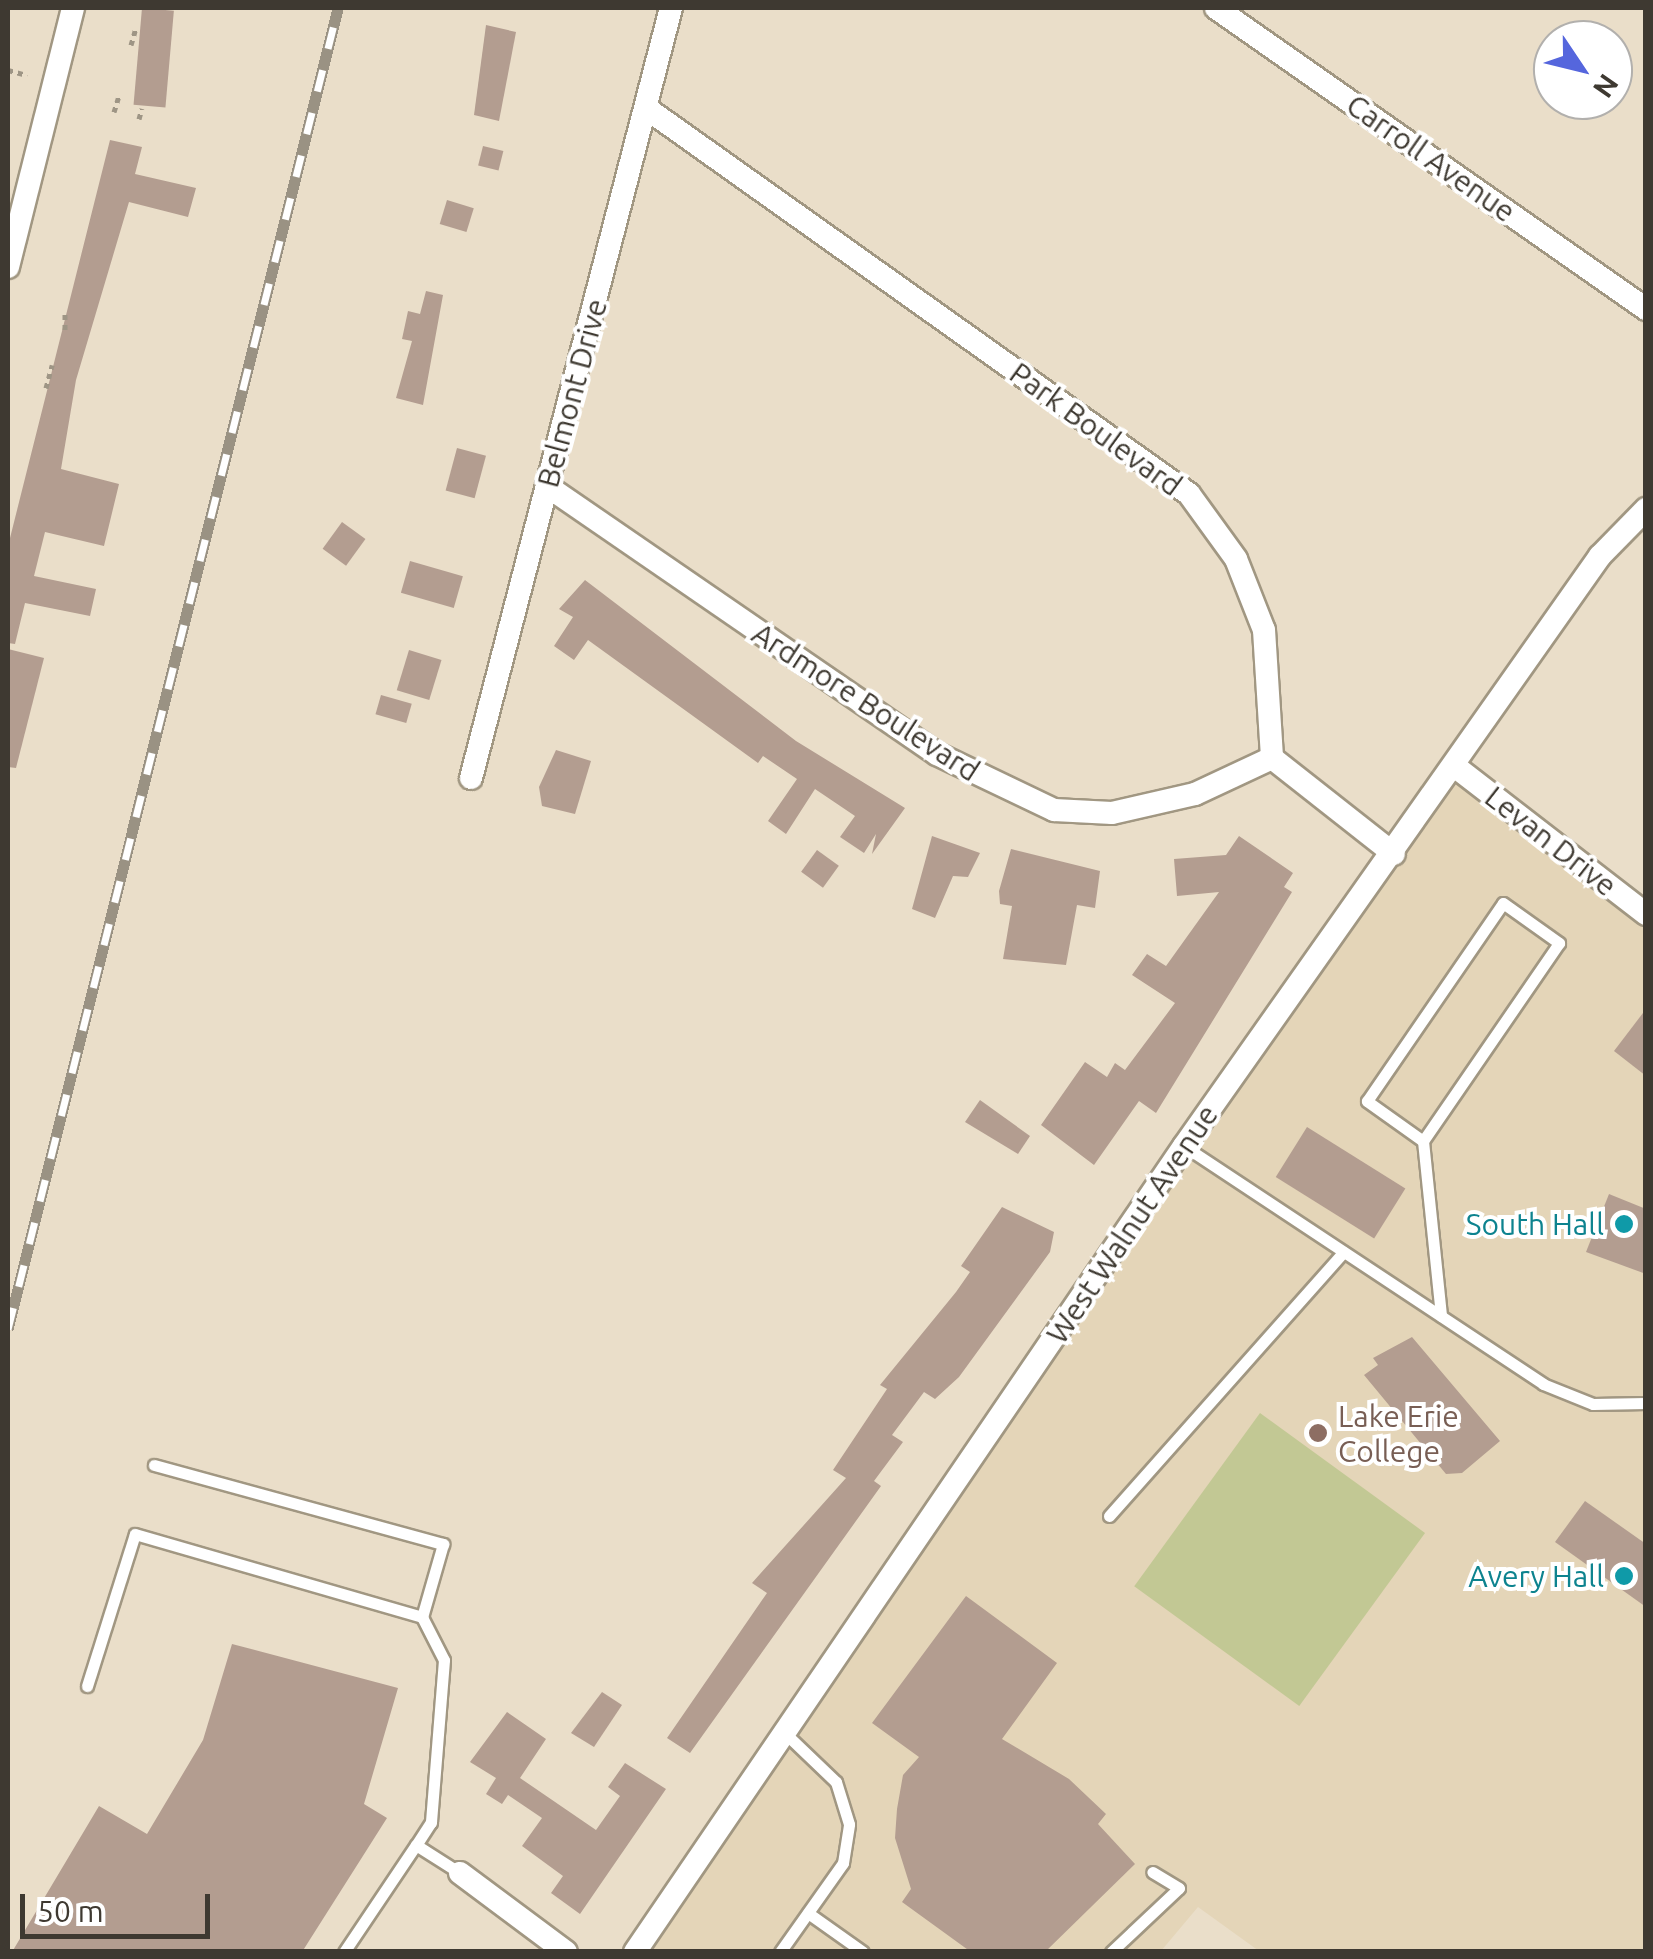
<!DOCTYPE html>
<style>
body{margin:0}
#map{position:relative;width:1653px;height:1959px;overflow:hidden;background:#eadec9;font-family:Ubuntu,sans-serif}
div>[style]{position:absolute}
.built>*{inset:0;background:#e4d5b8}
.green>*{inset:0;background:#c2c894;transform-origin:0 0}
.building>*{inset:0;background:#b39d90;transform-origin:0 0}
.path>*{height:5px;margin-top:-2.5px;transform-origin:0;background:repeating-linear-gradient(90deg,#9e9585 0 5px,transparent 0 10px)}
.roads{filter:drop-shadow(2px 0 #a19782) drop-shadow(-2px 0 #a19782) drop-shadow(0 2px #a19782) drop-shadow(0 -2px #a19782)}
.service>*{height:11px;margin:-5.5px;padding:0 5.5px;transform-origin:5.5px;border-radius:5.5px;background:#fff}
.minor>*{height:22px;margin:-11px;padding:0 11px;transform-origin:11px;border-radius:11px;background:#fff}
.rail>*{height:11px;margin-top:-5.5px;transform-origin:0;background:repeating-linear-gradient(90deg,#fff 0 22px,#9a9283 0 44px);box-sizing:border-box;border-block:2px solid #9a9283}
.dots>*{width:28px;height:28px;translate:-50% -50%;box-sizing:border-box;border:5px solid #fff;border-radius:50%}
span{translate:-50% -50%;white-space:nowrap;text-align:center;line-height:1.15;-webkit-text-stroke:8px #fff;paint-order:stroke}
.street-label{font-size:30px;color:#3e3931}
.culture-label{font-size:30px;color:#0d838f}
.right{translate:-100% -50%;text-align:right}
.education-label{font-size:30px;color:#785e54}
.left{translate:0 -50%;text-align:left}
.frame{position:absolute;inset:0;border:10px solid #3e3931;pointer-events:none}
.north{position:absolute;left:1533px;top:20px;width:100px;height:100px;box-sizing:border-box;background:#fff;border:2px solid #b2b0ad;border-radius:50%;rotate:125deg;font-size:28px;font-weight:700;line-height:40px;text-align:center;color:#3e3931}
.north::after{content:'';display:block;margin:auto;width:35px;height:45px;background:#56d;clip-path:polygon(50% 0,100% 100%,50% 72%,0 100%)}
.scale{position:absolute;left:20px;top:1894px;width:190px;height:45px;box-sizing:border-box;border:5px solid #3e3931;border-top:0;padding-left:12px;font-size:30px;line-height:35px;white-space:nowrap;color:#3e3931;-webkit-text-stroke:8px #fff;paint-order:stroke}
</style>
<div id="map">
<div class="built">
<i style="clip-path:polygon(1457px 768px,1645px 912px,1645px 1951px,1259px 1951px,1198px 1907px,1161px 1951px,635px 1952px)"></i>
</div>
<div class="green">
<i style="left:1260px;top:1413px;width:204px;height:214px;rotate:36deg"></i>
</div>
<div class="building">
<i style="left:142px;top:8px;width:32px;height:97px;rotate:5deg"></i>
<i style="clip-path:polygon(486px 25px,516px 32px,499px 121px,474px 115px)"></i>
<i style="clip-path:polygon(110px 140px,142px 147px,135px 174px,196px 188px,188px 217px,129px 202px,76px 380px,61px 469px,119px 484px,104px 546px,45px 532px,34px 576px,96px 589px,90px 616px,25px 603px,15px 644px,8px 643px,8px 546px)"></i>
<i style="left:483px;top:146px;width:21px;height:20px;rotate:14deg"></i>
<i style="left:447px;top:200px;width:28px;height:25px;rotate:17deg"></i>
<i style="clip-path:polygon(426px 291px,443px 295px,423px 405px,396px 398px,412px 341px,402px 339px,408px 311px,420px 314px)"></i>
<i style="left:457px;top:448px;width:30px;height:44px;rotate:15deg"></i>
<i style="left:342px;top:522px;width:29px;height:33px;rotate:36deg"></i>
<i style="left:410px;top:561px;width:55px;height:33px;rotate:16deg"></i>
<i style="clip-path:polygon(585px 580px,796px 741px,905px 808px,872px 854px,876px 834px,864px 853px,840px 837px,855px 816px,815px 789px,786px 834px,768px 821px,797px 779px,763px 756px,758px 763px,588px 640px,574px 660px,554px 646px,573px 617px,559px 609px)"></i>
<i style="clip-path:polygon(8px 649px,44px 658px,16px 768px,8px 767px)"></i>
<i style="left:409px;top:650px;width:34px;height:42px;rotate:17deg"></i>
<i style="left:381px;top:695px;width:32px;height:20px;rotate:16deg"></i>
<i style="clip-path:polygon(556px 750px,591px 761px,575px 814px,542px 806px,539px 787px)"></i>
<i style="clip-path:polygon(932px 836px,980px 853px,968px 877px,953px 876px,935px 918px,912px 909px)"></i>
<i style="clip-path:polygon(1239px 836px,1293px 873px,1284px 887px,1292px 892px,1156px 1113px,1139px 1101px,1094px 1165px,1041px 1125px,1085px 1062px,1107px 1077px,1115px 1063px,1125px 1070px,1175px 1003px,1132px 975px,1147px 954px,1166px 966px,1219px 892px,1177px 896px,1174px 859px,1226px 855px)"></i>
<i style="clip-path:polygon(1011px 849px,1100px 871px,1095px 908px,1077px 905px,1066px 965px,1003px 959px,1012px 906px,1000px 904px,999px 891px)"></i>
<i style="left:817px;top:850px;width:27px;height:27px;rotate:36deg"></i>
<i style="clip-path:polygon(1646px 1009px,1646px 1076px,1614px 1051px)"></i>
<i style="clip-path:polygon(980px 1100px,1030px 1136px,1018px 1154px,965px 1122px)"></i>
<i style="left:1307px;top:1127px;width:116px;height:59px;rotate:32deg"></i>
<i style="clip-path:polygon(1609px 1194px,1646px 1209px,1646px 1274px,1586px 1252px)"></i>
<i style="clip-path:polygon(1002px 1207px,1054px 1232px,1050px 1252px,959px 1377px,935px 1399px,924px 1392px,892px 1435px,903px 1442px,874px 1481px,881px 1486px,690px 1753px,667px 1738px,767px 1593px,752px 1583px,846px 1478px,833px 1470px,887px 1389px,880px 1385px,956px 1292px,970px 1272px,961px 1266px)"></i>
<i style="clip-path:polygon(1412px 1337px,1500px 1441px,1462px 1473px,1446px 1474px,1364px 1375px,1378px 1365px,1373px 1358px)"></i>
<i style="clip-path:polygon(1585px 1501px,1646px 1544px,1646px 1607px,1555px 1542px)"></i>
<i style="clip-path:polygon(966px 1596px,1057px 1663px,1002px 1739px,1069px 1779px,1106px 1814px,1098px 1824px,1135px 1864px,1045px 1952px,971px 1952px,902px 1902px,911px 1889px,895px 1838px,897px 1809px,903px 1775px,919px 1757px,872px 1723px)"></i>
<i style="clip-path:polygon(232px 1644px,398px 1688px,364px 1804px,387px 1818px,302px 1952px,12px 1952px,99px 1806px,147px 1834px,203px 1740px)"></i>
<i style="clip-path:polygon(602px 1692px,622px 1705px,594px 1747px,571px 1733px)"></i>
<i style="clip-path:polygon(507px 1712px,546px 1739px,520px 1778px,596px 1830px,620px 1796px,608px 1787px,625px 1763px,666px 1789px,580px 1914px,551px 1893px,563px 1876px,522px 1846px,542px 1818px,508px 1795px,502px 1804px,486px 1794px,496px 1778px,470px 1762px)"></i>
</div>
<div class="path">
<i style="left:131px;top:45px;width:18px;rotate:-74deg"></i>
<i style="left:8px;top:70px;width:20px;rotate:15deg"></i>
<i style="left:114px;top:112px;width:17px;rotate:-73deg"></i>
<i style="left:139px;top:119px;width:11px;rotate:-75deg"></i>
<i style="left:65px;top:314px;width:18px;rotate:90deg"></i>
<i style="left:46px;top:388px;width:24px;rotate:-75deg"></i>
</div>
<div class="roads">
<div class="service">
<i style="left:1423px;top:1141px;width:69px;rotate:-144.5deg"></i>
<i style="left:1367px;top:1101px;width:240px;rotate:-55.5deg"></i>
<i style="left:1503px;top:903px;width:69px;rotate:35.5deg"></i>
<i style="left:1559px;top:943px;width:240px;rotate:124.5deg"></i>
<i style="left:1423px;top:1141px;width:176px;rotate:84.1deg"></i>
<i style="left:1184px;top:1146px;width:431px;rotate:33.5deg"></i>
<i style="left:1543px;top:1384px;width:54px;rotate:21.8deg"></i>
<i style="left:1593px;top:1404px;width:53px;rotate:-1.1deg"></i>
<i style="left:154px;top:1465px;width:300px;rotate:15.3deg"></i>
<i style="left:443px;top:1544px;width:76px;rotate:106deg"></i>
<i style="left:1109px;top:1516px;width:353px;rotate:-48.4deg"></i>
<i style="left:87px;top:1686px;width:159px;rotate:-72.5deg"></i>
<i style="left:135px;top:1534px;width:299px;rotate:16.1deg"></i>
<i style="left:422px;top:1617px;width:48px;rotate:62.9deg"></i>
<i style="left:444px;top:1660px;width:163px;rotate:94.6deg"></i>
<i style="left:431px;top:1822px;width:27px;rotate:123deg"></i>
<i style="left:416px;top:1845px;width:52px;rotate:32.5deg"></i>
<i style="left:808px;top:1913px;width:67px;rotate:35.3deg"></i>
<i style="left:344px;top:1952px;width:129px;rotate:-56.1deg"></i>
<i style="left:780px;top:1952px;width:109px;rotate:-54.7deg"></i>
<i style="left:843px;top:1863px;width:39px;rotate:-81deg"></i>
<i style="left:849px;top:1824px;width:44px;rotate:-107.2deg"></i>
<i style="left:836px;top:1782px;width:68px;rotate:-136.2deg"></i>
<i style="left:1111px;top:1952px;width:93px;rotate:-43.3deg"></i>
<i style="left:1179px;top:1888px;width:31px;rotate:-149deg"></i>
</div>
<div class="minor">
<i style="left:1216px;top:8px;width:525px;rotate:34.99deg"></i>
<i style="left:646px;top:108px;width:666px;rotate:35.41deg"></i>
<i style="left:1189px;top:494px;width:80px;rotate:54.1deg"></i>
<i style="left:1236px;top:559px;width:76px;rotate:68.5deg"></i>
<i style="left:1264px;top:630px;width:128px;rotate:86.4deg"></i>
<i style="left:1272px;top:758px;width:155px;rotate:38.2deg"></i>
<i style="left:8px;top:267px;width:267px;rotate:-75.9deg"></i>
<i style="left:547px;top:486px;width:473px;rotate:34.5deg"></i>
<i style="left:937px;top:754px;width:130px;rotate:25.6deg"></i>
<i style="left:1054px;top:810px;width:58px;rotate:3deg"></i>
<i style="left:1112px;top:813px;width:85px;rotate:-12.9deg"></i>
<i style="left:1195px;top:794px;width:85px;rotate:-25.1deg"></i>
<i style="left:1457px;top:768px;width:239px;rotate:37.7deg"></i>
<i style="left:471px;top:778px;width:796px;rotate:-75.44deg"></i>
<i style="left:460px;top:1873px;width:132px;rotate:36.7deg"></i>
<i style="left:635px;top:1952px;width:975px;rotate:-55.74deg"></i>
<i style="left:1184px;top:1146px;width:722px;rotate:-54.81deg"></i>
<i style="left:1600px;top:556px;width:66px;rotate:-45.6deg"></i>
</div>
</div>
<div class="rail">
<i style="left:8px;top:1329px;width:1362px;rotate:-75.97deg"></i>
</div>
<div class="dots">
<i style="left:1624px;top:1224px;background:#0f9aa8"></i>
<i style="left:1318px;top:1433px;background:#8d6e63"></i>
<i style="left:1624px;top:1576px;background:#0f9aa8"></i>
</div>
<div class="street-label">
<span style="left:1431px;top:158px;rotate:35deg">Carroll Avenue</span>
<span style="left:572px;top:393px;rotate:-75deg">Belmont Drive</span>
<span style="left:1096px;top:429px;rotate:36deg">Park Boulevard</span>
<span style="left:866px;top:702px;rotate:33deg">Ardmore Boulevard</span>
<span style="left:1551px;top:841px;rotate:38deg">Levan Drive</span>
<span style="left:1132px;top:1224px;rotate:-56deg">West Walnut Avenue</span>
</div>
<div class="culture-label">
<span class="right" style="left:1604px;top:1224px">South Hall</span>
<span class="right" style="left:1604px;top:1576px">Avery Hall</span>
</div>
<div class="education-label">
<span class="left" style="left:1338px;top:1433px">Lake Erie<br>College</span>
</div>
<div class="frame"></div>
<div class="north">N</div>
<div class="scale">50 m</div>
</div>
